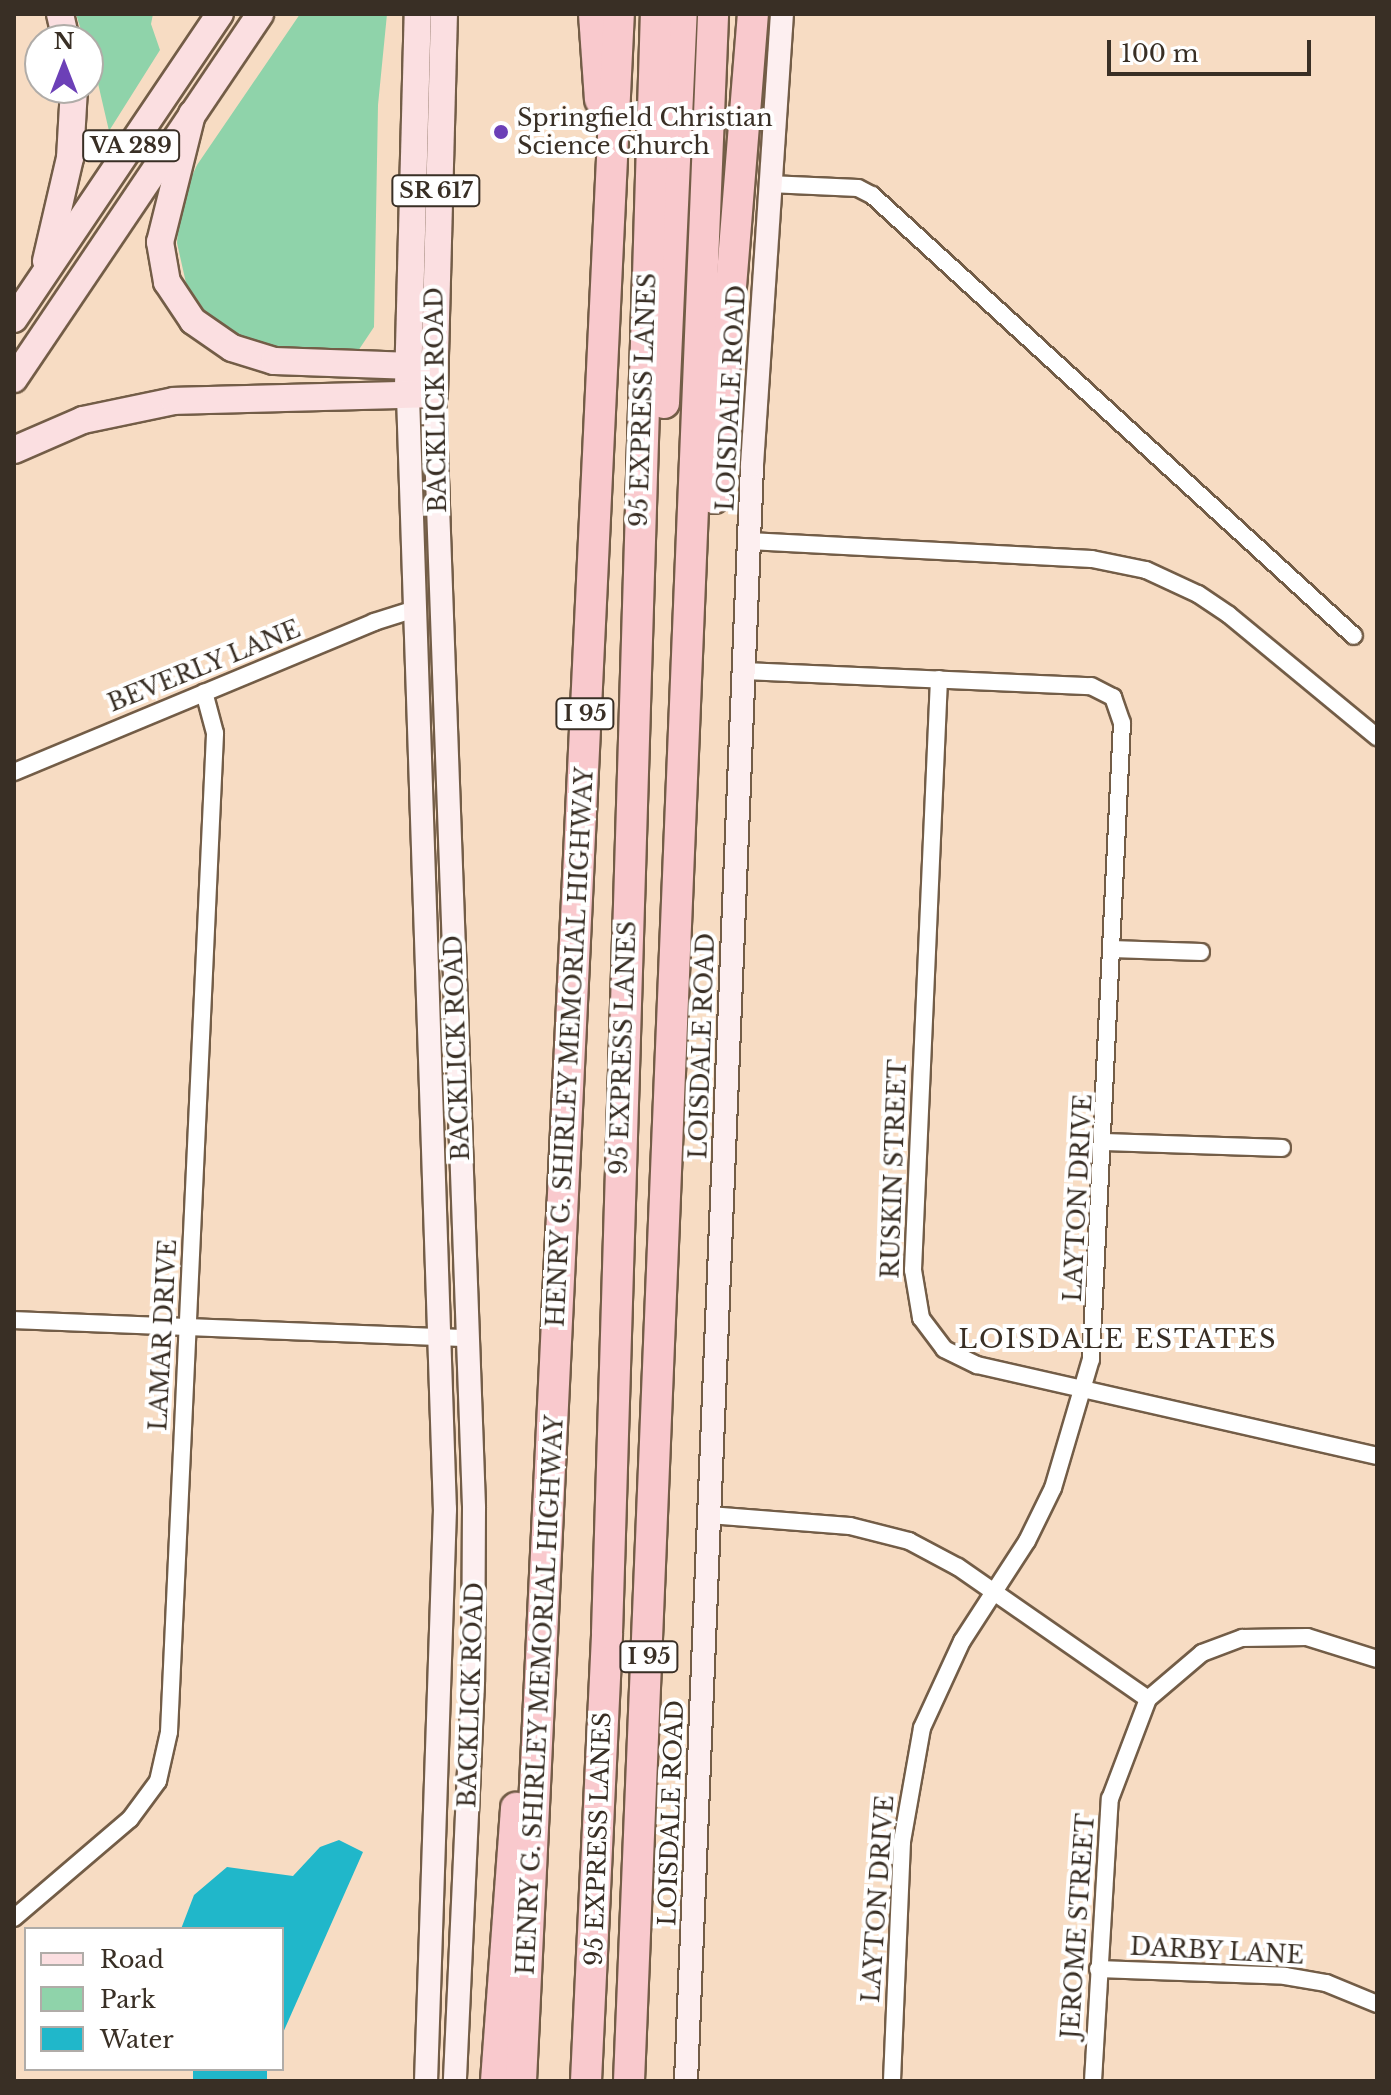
<!DOCTYPE html>
<style>
body{margin:0}
#map{position:relative;width:1391px;height:2095px;overflow:hidden;background:#f7dcc3;font-family:"Libre Baskerville",serif}
div>[style]{position:absolute}
.green>*{inset:0;background:#8fd3aa}
.water>*{inset:0;background:#20b7ca;transform-origin:0 0}
.roads{filter:drop-shadow(2px 0 #735d47) drop-shadow(-2px 0 #735d47) drop-shadow(0 2px #735d47) drop-shadow(0 -2px #735d47)}
.minor>*{height:16px;margin:-8px;padding:0 8px;transform-origin:8px;border-radius:8px;background:#fff}
.secondary>*{height:22px;margin:-11px;padding:0 11px;transform-origin:11px;border-radius:11px;background:#fdeff0}
.primary>*{height:26px;margin:-13px;padding:0 13px;transform-origin:13px;border-radius:13px;background:#fbdfe1}
.motorway>*{height:30px;margin:-15px;padding:0 15px;transform-origin:15px;border-radius:15px;background:#f9c9cd}
.dots>*{width:22px;height:22px;translate:-50% -50%;box-sizing:border-box;border:4px solid #fff;border-radius:50%}
span{translate:-50% -50%;white-space:nowrap;text-align:center;line-height:1.15;-webkit-text-stroke:8px #fff;paint-order:stroke}
.shield-label span{padding:2px 6px;background:#fff;border:2px solid;border-radius:6px;-webkit-text-stroke-width:0}
.shield-label{font-size:22px;color:#392f25;font-weight:700}
.poi-label{font-size:24px;color:#392f25}
.left{translate:0 -50%;text-align:left}
.street-label{font-size:24px;color:#392f25}
.neighbourhood-label{font-size:26px;color:#392f25;letter-spacing:2px}
.frame{position:absolute;inset:0;border:16px solid #392f25;pointer-events:none}
.legend{position:absolute;left:24px;top:1927px;width:260px;height:144px;box-sizing:border-box;background:#fff;border:2px solid #b0aca8;margin:0;padding:10px 14px;list-style:none;font-size:24px;color:#392f25}
.legend li{display:flex;align-items:center;gap:16px;height:40px}
.legend b{width:40px;border:2px solid #b0aca8}
.north{position:absolute;left:24px;top:24px;width:80px;height:80px;box-sizing:border-box;background:#fff;border:2px solid #b0aca8;border-radius:50%;rotate:0deg;font-size:22px;font-weight:700;line-height:32px;text-align:center;color:#392f25}
.north::after{content:'';display:block;margin:auto;width:28px;height:36px;background:#6c40b7;clip-path:polygon(50% 0,100% 100%,50% 72%,0 100%)}
.scale{position:absolute;left:1107px;top:40px;width:204px;height:36px;box-sizing:border-box;border:4px solid #392f25;border-top:0;padding-left:10px;font-size:24px;line-height:28px;white-space:nowrap;color:#392f25;-webkit-text-stroke:6px #fff;paint-order:stroke}
</style>
<div id="map">
<div class="green">
<i style="clip-path:polygon(76px 14px,153px 14px,151px 24px,160px 50px,109px 131px,88px 40px,84px 40px)"></i>
<i style="clip-path:polygon(300px 14px,387px 14px,378px 105px,374px 327px,358px 351px,338px 357px,274px 348px,234px 333px,205px 311px,186px 283px,177px 243px,180px 202px,197px 165px)"></i>
</div>
<div class="water">
<i style="clip-path:polygon(339px 1840px,363px 1852px,282px 2035px,282px 1929px,181px 1929px,194px 1895px,227px 1867px,293px 1876px,320px 1847px)"></i>
<i style="left:193px;top:2069px;width:74px;height:13px"></i>
</div>
<div class="roads">
<div class="minor">
<i style="left:769px;top:184px;width:89px;rotate:2.6deg"></i>
<i style="left:858px;top:188px;width:16px;rotate:27deg"></i>
<i style="left:872px;top:195px;width:653px;rotate:42.46deg"></i>
<i style="left:749px;top:541px;width:343px;rotate:3deg"></i>
<i style="left:1092px;top:559px;width:55px;rotate:11.5deg"></i>
<i style="left:1146px;top:570px;width:57px;rotate:24.8deg"></i>
<i style="left:1198px;top:594px;width:37px;rotate:34deg"></i>
<i style="left:1229px;top:615px;width:192px;rotate:39.5deg"></i>
<i style="left:744px;top:671px;width:347px;rotate:2.5deg"></i>
<i style="left:1091px;top:686px;width:25px;rotate:27deg"></i>
<i style="left:1113px;top:697px;width:28px;rotate:71deg"></i>
<i style="left:1122px;top:723px;width:637px;rotate:92.79deg"></i>
<i style="left:1091px;top:1359px;width:134px;rotate:106.4deg"></i>
<i style="left:1053px;top:1488px;width:59px;rotate:116.1deg"></i>
<i style="left:1027px;top:1541px;width:119px;rotate:123deg"></i>
<i style="left:962px;top:1641px;width:96px;rotate:114.7deg"></i>
<i style="left:922px;top:1728px;width:116px;rotate:100deg"></i>
<i style="left:902px;top:1842px;width:239px;rotate:92.4deg"></i>
<i style="left:939px;top:679px;width:592px;rotate:92.52deg"></i>
<i style="left:913px;top:1270px;width:49px;rotate:80.5deg"></i>
<i style="left:921px;top:1318px;width:39px;rotate:53deg"></i>
<i style="left:944px;top:1349px;width:37px;rotate:26deg"></i>
<i style="left:977px;top:1365px;width:410px;rotate:12.8deg"></i>
<i style="left:14px;top:772px;width:390px;rotate:-22.6deg"></i>
<i style="left:374px;top:622px;width:43px;rotate:-17.6deg"></i>
<i style="left:1112px;top:949px;width:89px;rotate:1.9deg"></i>
<i style="left:1105px;top:1142px;width:177px;rotate:1.9deg"></i>
<i style="left:14px;top:1320px;width:453px;rotate:2.3deg"></i>
<i style="left:709px;top:1515px;width:141px;rotate:4.5deg"></i>
<i style="left:850px;top:1526px;width:61px;rotate:14.3deg"></i>
<i style="left:909px;top:1541px;width:55px;rotate:28deg"></i>
<i style="left:958px;top:1567px;width:231px;rotate:34.8deg"></i>
<i style="left:14px;top:1918px;width:153px;rotate:-40.5deg"></i>
<i style="left:130px;top:1819px;width:47px;rotate:-53.6deg"></i>
<i style="left:158px;top:1781px;width:50px;rotate:-77.3deg"></i>
<i style="left:169px;top:1732px;width:1000px;rotate:-87.36deg"></i>
<i style="left:215px;top:733px;width:42px;rotate:-105deg"></i>
<i style="left:1098px;top:1969px;width:187px;rotate:2.1deg"></i>
<i style="left:1285px;top:1976px;width:42px;rotate:9.7deg"></i>
<i style="left:1326px;top:1983px;width:55px;rotate:22.4deg"></i>
<i style="left:1093px;top:2081px;width:283px;rotate:-86.6deg"></i>
<i style="left:1110px;top:1799px;width:107px;rotate:-69.2deg"></i>
<i style="left:1148px;top:1699px;width:71px;rotate:-40.4deg"></i>
<i style="left:1202px;top:1653px;width:43px;rotate:-20.6deg"></i>
<i style="left:1242px;top:1638px;width:65px;rotate:-0.9deg"></i>
<i style="left:1307px;top:1637px;width:73px;rotate:17.4deg"></i>
</div>
<div class="secondary">
<i style="left:434px;top:394px;width:1115px;rotate:87.94deg"></i>
<i style="left:474px;top:1508px;width:174px;rotate:90.3deg"></i>
<i style="left:473px;top:1682px;width:399px;rotate:92.6deg"></i>
<i style="left:408px;top:396px;width:1114px;rotate:88.1deg"></i>
<i style="left:445px;top:1509px;width:572px;rotate:91.9deg"></i>
<i style="left:686px;top:2081px;width:1617px;rotate:-87.66deg"></i>
<i style="left:752px;top:465px;width:452px;rotate:-86.2deg"></i>
</div>
<div class="primary">
<i style="left:60px;top:14px;width:27px;rotate:77deg"></i>
<i style="left:192px;top:114px;width:132px;rotate:104deg"></i>
<i style="left:160px;top:242px;width:41px;rotate:80.1deg"></i>
<i style="left:167px;top:282px;width:47px;rotate:56.3deg"></i>
<i style="left:193px;top:321px;width:47px;rotate:34.7deg"></i>
<i style="left:232px;top:348px;width:44px;rotate:17.2deg"></i>
<i style="left:274px;top:361px;width:160px;rotate:2.1deg"></i>
<i style="left:46px;top:261px;width:106px;rotate:-76.9deg"></i>
<i style="left:70px;top:158px;width:70px;rotate:-86.7deg"></i>
<i style="left:14px;top:319px;width:368px;rotate:-56deg"></i>
<i style="left:14px;top:379px;width:440px;rotate:-56deg"></i>
<i style="left:408px;top:385px;width:371px;rotate:-88.5deg"></i>
<i style="left:14px;top:450px;width:75px;rotate:-23.5deg"></i>
<i style="left:83px;top:420px;width:93px;rotate:-11.8deg"></i>
<i style="left:174px;top:401px;width:260px;rotate:-1.5deg"></i>
<i style="left:434px;top:394px;width:380px;rotate:-88.5deg"></i>
</div>
<div class="motorway">
<i style="left:594px;top:14px;width:86px;rotate:86deg"></i>
<i style="left:664px;top:403px;width:389px;rotate:-87.4deg"></i>
<i style="left:714px;top:498px;width:486px;rotate:-85.4deg"></i>
<i style="left:496px;top:2081px;width:274px;rotate:-85.8deg"></i>
<i style="left:521px;top:2081px;width:2069px;rotate:-87.29deg"></i>
<i style="left:586px;top:2081px;width:448px;rotate:-87.3deg"></i>
<i style="left:607px;top:1633px;width:1620px;rotate:-88.27deg"></i>
<i style="left:629px;top:2081px;width:2069px;rotate:-87.67deg"></i>
</div>
</div>
<div class="dots">
<i style="left:501px;top:132px;background:#6c40b7"></i>
</div>
<div class="shield-label">
<span style="left:131px;top:146px">VA 289</span>
<span style="left:436px;top:191px">SR 617</span>
<span style="left:585px;top:714px">I 95</span>
<span style="left:649px;top:1657px">I 95</span>
</div>
<div class="poi-label">
<span class="left" style="left:517px;top:132px">Springfield Christian<br>Science Church</span>
</div>
<div class="street-label">
<span style="left:731px;top:398px;rotate:-87deg">LOISDALE ROAD</span>
<span style="left:436px;top:400px;rotate:-91deg">BACKLICK ROAD</span>
<span style="left:643px;top:400px;rotate:-88deg">95 EXPRESS LANES</span>
<span style="left:204px;top:666px;rotate:-22deg">BEVERLY LANE</span>
<span style="left:702px;top:1046px;rotate:-88deg">LOISDALE ROAD</span>
<span style="left:570px;top:1047px;rotate:-87deg">HENRY G. SHIRLEY MEMORIAL HIGHWAY</span>
<span style="left:457px;top:1048px;rotate:-92deg">BACKLICK ROAD</span>
<span style="left:623px;top:1048px;rotate:-88deg">95 EXPRESS LANES</span>
<span style="left:894px;top:1169px;rotate:-88deg">RUSKIN STREET</span>
<span style="left:1078px;top:1198px;rotate:-87deg">LAYTON DRIVE</span>
<span style="left:163px;top:1335px;rotate:-87deg">LAMAR DRIVE</span>
<span style="left:471px;top:1695px;rotate:-88deg">BACKLICK ROAD</span>
<span style="left:540px;top:1695px;rotate:-87deg">HENRY G. SHIRLEY MEMORIAL HIGHWAY</span>
<span style="left:671px;top:1813px;rotate:-88deg">LOISDALE ROAD</span>
<span style="left:598px;top:1839px;rotate:-88deg">95 EXPRESS LANES</span>
<span style="left:878px;top:1899px;rotate:-86deg">LAYTON DRIVE</span>
<span style="left:1078px;top:1926px;rotate:-86deg">JEROME STREET</span>
<span style="left:1217px;top:1951px;rotate:3deg">DARBY LANE</span>
</div>
<div class="neighbourhood-label">
<span style="left:1118px;top:1340px">LOISDALE ESTATES</span>
</div>
<div class="frame"></div>
<ul class="legend">
<li><b style="height:10px;background:#fbdfe1"></b>Road</li>
<li><b style="height:22px;background:#8fd3aa"></b>Park</li>
<li><b style="height:22px;background:#20b7ca"></b>Water</li>
</ul>
<div class="north">N</div>
<div class="scale">100 m</div>
</div>
